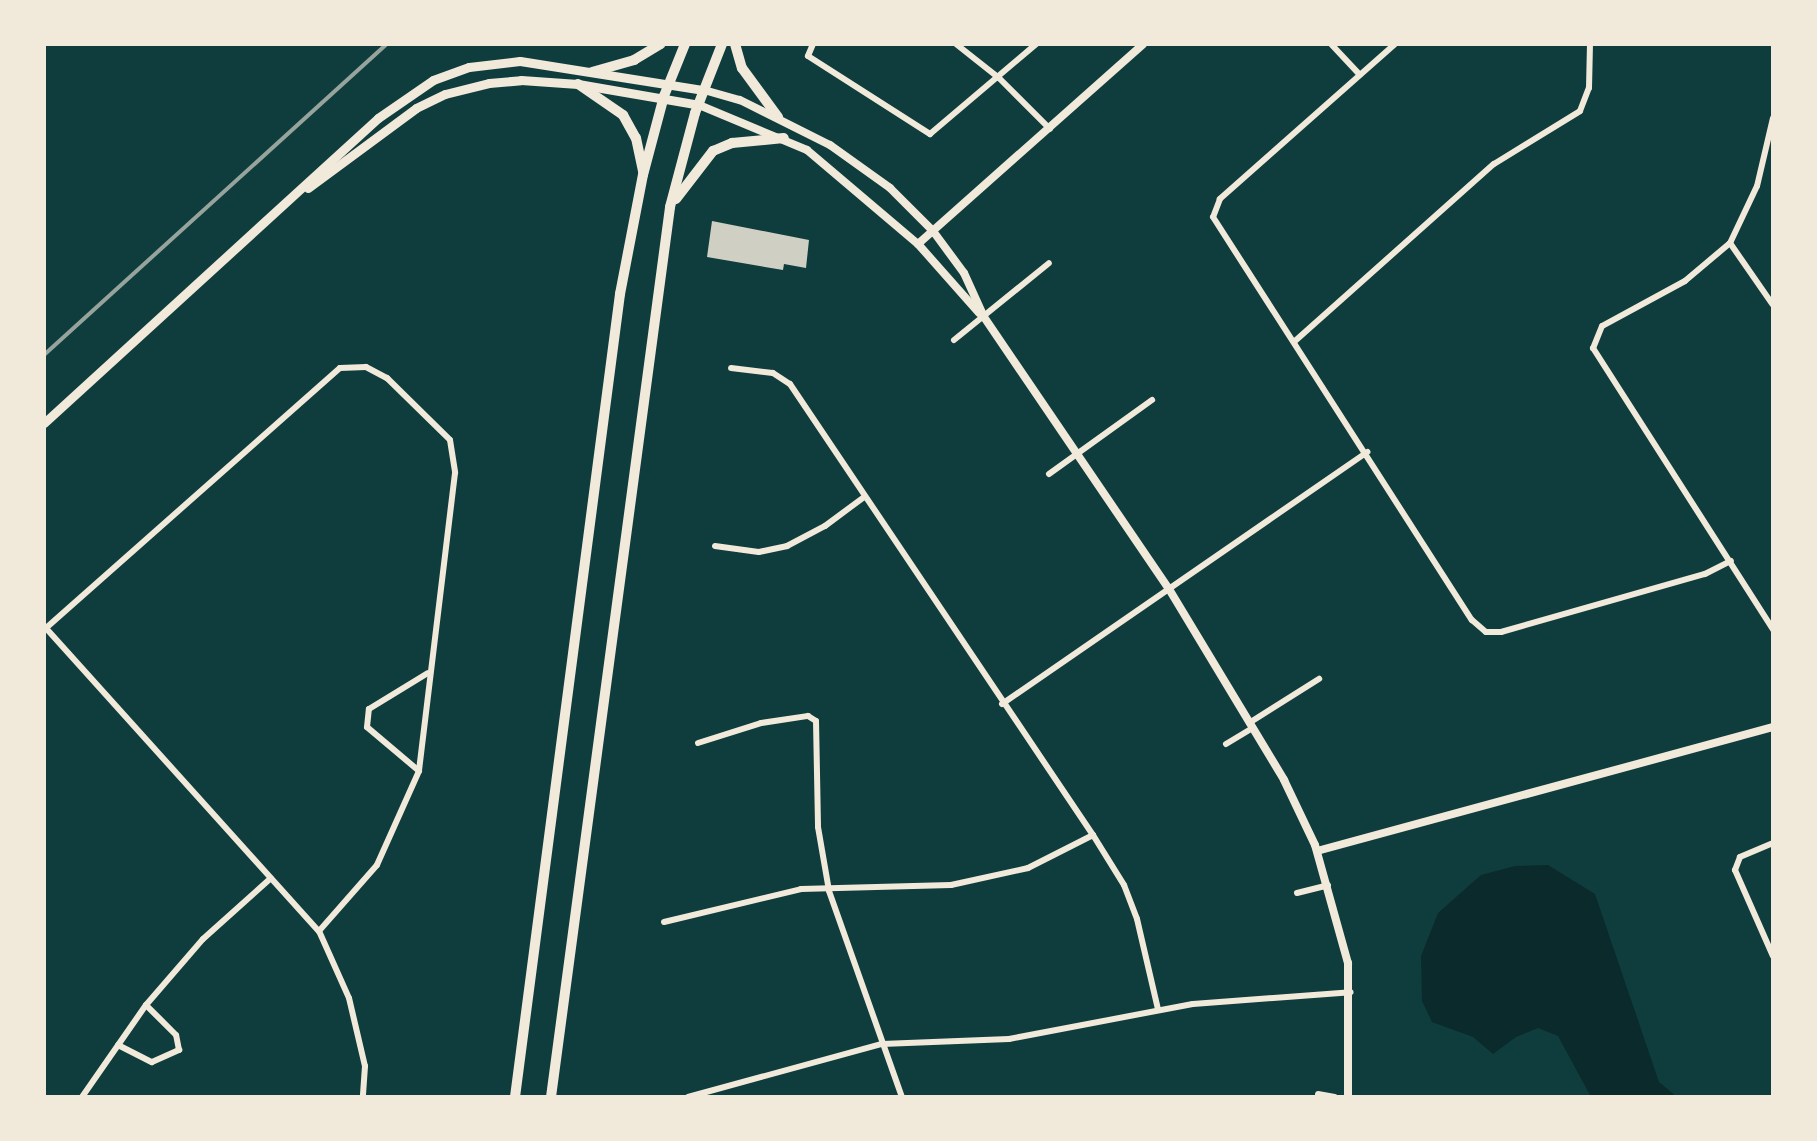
<!DOCTYPE html>
<style>
body{margin:0}
#map{position:relative;width:1817px;height:1141px;overflow:hidden;background:#0f3d3e;font-family:Quicksand,sans-serif}
div>[style]{position:absolute}
.water>*{inset:0;background:#0a2a2b}
.building>*{inset:0;background:#cfcfc3}
.minor>*{height:6px;margin:-3px;padding:0 3px;transform-origin:3px;border-radius:3px;background:#f1e9da}
.tertiary>*{height:8px;margin:-4px;padding:0 4px;transform-origin:4px;border-radius:4px;background:#f1e9da}
.secondary>*{height:9px;margin:-4.5px;padding:0 4.5px;transform-origin:4.5px;border-radius:4.5px;background:#f1e9da}
.primary>*{height:10px;margin:-5px;padding:0 5px;transform-origin:5px;border-radius:5px;background:#f1e9da}
.rail>*{height:3.5px;margin:-1.75px;padding:0 1.75px;transform-origin:1.75px;border-radius:1.75px;background:#97a49c}
span{translate:-50% -50%;white-space:nowrap;text-align:center;line-height:1.15;-webkit-text-stroke:7px #f1e9da;paint-order:stroke}
.frame{position:absolute;inset:0;border:46px solid #f1e9da;pointer-events:none}
</style>
<div id="map">
<div class="water">
<i style="clip-path:polygon(1548px 865px,1595px 894px,1659px 1082px,1677px 1097px,1591px 1097px,1558px 1036px,1538px 1028px,1516px 1037px,1493px 1054px,1473px 1037px,1432px 1022px,1422px 1001px,1421px 956px,1438px 913px,1481px 875px,1515px 866px)"></i>
</div>
<div class="building">
<i style="clip-path:polygon(712px 221px,809px 240px,806px 268px,784px 264px,783px 270px,707px 257px)"></i>
</div>
<div class="minor">
<i style="left:813px;top:44px;width:13px;rotate:113deg"></i>
<i style="left:808px;top:56px;width:145px;rotate:32.6deg"></i>
<i style="left:930px;top:134px;width:139px;rotate:-40.3deg"></i>
<i style="left:956px;top:44px;width:55px;rotate:38.3deg"></i>
<i style="left:999px;top:78px;width:72px;rotate:45deg"></i>
<i style="left:1331px;top:44px;width:42px;rotate:46.9deg"></i>
<i style="left:1395px;top:44px;width:234px;rotate:138.5deg"></i>
<i style="left:1220px;top:199px;width:19px;rotate:111deg"></i>
<i style="left:1213px;top:217px;width:479px;rotate:57.3deg"></i>
<i style="left:1472px;top:620px;width:18px;rotate:41deg"></i>
<i style="left:1486px;top:632px;width:15px"></i>
<i style="left:1501px;top:632px;width:212px;rotate:-15.9deg"></i>
<i style="left:1705px;top:574px;width:29px;rotate:-27deg"></i>
<i style="left:1773px;top:118px;width:70px;rotate:103.2deg"></i>
<i style="left:1757px;top:186px;width:63px;rotate:115.3deg"></i>
<i style="left:1730px;top:243px;width:59px;rotate:139.8deg"></i>
<i style="left:1685px;top:281px;width:94px;rotate:151.5deg"></i>
<i style="left:1602px;top:326px;width:24px;rotate:112deg"></i>
<i style="left:1593px;top:348px;width:335px;rotate:57.4deg"></i>
<i style="left:1730px;top:243px;width:75px;rotate:55.3deg"></i>
<i style="left:954px;top:340px;width:122px;rotate:-39deg"></i>
<i style="left:1295px;top:341px;width:266px;rotate:-41.7deg"></i>
<i style="left:1494px;top:164px;width:101px;rotate:-31.6deg"></i>
<i style="left:1580px;top:111px;width:25px;rotate:-69deg"></i>
<i style="left:1589px;top:88px;width:44px;rotate:-88.7deg"></i>
<i style="left:731px;top:368px;width:42px;rotate:6.8deg"></i>
<i style="left:773px;top:373px;width:20px;rotate:33deg"></i>
<i style="left:790px;top:384px;width:543px;rotate:56.11deg"></i>
<i style="left:1093px;top:835px;width:59px;rotate:58.2deg"></i>
<i style="left:1124px;top:885px;width:36px;rotate:69deg"></i>
<i style="left:1137px;top:919px;width:92px;rotate:76.9deg"></i>
<i style="left:1049px;top:474px;width:127px;rotate:-35.7deg"></i>
<i style="left:715px;top:546px;width:44px;rotate:7.8deg"></i>
<i style="left:759px;top:552px;width:29px;rotate:-12deg"></i>
<i style="left:787px;top:546px;width:43px;rotate:-27.8deg"></i>
<i style="left:825px;top:526px;width:49px;rotate:-36.6deg"></i>
<i style="left:44px;top:626px;width:411px;rotate:48deg"></i>
<i style="left:319px;top:931px;width:73px;rotate:65.9deg"></i>
<i style="left:349px;top:998px;width:70px;rotate:76.8deg"></i>
<i style="left:365px;top:1066px;width:31px;rotate:94deg"></i>
<i style="left:46px;top:628px;width:392px;rotate:-41.5deg"></i>
<i style="left:340px;top:368px;width:26px;rotate:-2deg"></i>
<i style="left:366px;top:367px;width:24px;rotate:28deg"></i>
<i style="left:387px;top:378px;width:88px;rotate:44.5deg"></i>
<i style="left:450px;top:440px;width:33px;rotate:81deg"></i>
<i style="left:455px;top:473px;width:300px;rotate:96.9deg"></i>
<i style="left:419px;top:771px;width:103px;rotate:114.1deg"></i>
<i style="left:377px;top:865px;width:88px;rotate:131.3deg"></i>
<i style="left:1002px;top:704px;width:444px;rotate:-34.6deg"></i>
<i style="left:1249px;top:723px;width:83px;rotate:-32.2deg"></i>
<i style="left:698px;top:743px;width:66px;rotate:-17.6deg"></i>
<i style="left:761px;top:723px;width:48px;rotate:-8.5deg"></i>
<i style="left:808px;top:716px;width:9px;rotate:32deg"></i>
<i style="left:816px;top:721px;width:106px;rotate:88.9deg"></i>
<i style="left:818px;top:827px;width:65px;rotate:80.2deg"></i>
<i style="left:829px;top:891px;width:219px;rotate:70.5deg"></i>
<i style="left:1226px;top:744px;width:31px;rotate:-31deg"></i>
<i style="left:419px;top:771px;width:68px;rotate:-139.8deg"></i>
<i style="left:367px;top:727px;width:18px;rotate:-84deg"></i>
<i style="left:369px;top:709px;width:69px;rotate:-31.4deg"></i>
<i style="left:1773px;top:843px;width:36px;rotate:157deg"></i>
<i style="left:1740px;top:857px;width:14px;rotate:111deg"></i>
<i style="left:1735px;top:870px;width:94px;rotate:66.2deg"></i>
<i style="left:1297px;top:893px;width:32px;rotate:-14deg"></i>
<i style="left:664px;top:922px;width:141px;rotate:-13.5deg"></i>
<i style="left:801px;top:889px;width:150px;rotate:-1.5deg"></i>
<i style="left:951px;top:885px;width:79px;rotate:-12.4deg"></i>
<i style="left:1028px;top:868px;width:73px;rotate:-26.9deg"></i>
<i style="left:118px;top:1045px;width:38px;rotate:27deg"></i>
<i style="left:152px;top:1062px;width:30px;rotate:-24deg"></i>
<i style="left:179px;top:1050px;width:15px;rotate:-101deg"></i>
<i style="left:176px;top:1035px;width:42px;rotate:-135deg"></i>
<i style="left:1318px;top:1094px;width:17px;rotate:10deg"></i>
<i style="left:82px;top:1097px;width:112px;rotate:-55.2deg"></i>
<i style="left:146px;top:1005px;width:87px;rotate:-49.2deg"></i>
<i style="left:203px;top:939px;width:91px;rotate:-41.9deg"></i>
<i style="left:688px;top:1097px;width:201px;rotate:-15.3deg"></i>
<i style="left:882px;top:1044px;width:127px;rotate:-2.3deg"></i>
<i style="left:1009px;top:1039px;width:187px;rotate:-10.8deg"></i>
<i style="left:1193px;top:1004px;width:158px;rotate:-4.3deg"></i>
</div>
<div class="tertiary">
<i style="left:704px;top:90px;width:37px;rotate:16deg"></i>
<i style="left:740px;top:100px;width:101px;rotate:26.6deg"></i>
<i style="left:830px;top:145px;width:74px;rotate:35.6deg"></i>
<i style="left:890px;top:188px;width:61px;rotate:45deg"></i>
<i style="left:933px;top:231px;width:52px;rotate:53.6deg"></i>
<i style="left:964px;top:273px;width:48px;rotate:65.6deg"></i>
<i style="left:984px;top:317px;width:329px;rotate:55.8deg"></i>
<i style="left:1169px;top:589px;width:223px;rotate:58.9deg"></i>
<i style="left:1284px;top:780px;width:72px;rotate:64.5deg"></i>
<i style="left:1315px;top:845px;width:123px;rotate:74.4deg"></i>
<i style="left:1348px;top:963px;width:134px;rotate:90deg"></i>
<i style="left:699px;top:105px;width:117px;rotate:22.6deg"></i>
<i style="left:807px;top:150px;width:145px;rotate:40.3deg"></i>
<i style="left:918px;top:244px;width:92px;rotate:48.5deg"></i>
<i style="left:918px;top:244px;width:301px;rotate:-41.6deg"></i>
<i style="left:1317px;top:851px;width:473px;rotate:-15.2deg"></i>
</div>
<div class="secondary">
<i style="left:308px;top:188px;width:134px;rotate:-36.5deg"></i>
<i style="left:416px;top:108px;width:32px;rotate:-26deg"></i>
<i style="left:445px;top:94px;width:45px;rotate:-14deg"></i>
<i style="left:489px;top:83px;width:32px;rotate:-5deg"></i>
<i style="left:521px;top:80px;width:57px;rotate:4deg"></i>
<i style="left:578px;top:84px;width:123px;rotate:9.8deg"></i>
<i style="left:44px;top:423px;width:452px;rotate:-42.4deg"></i>
<i style="left:378px;top:118px;width:67px;rotate:-34.6deg"></i>
<i style="left:433px;top:80px;width:38px;rotate:-20deg"></i>
<i style="left:469px;top:67px;width:51px;rotate:-6.7deg"></i>
<i style="left:520px;top:61px;width:186px;rotate:9deg"></i>
</div>
<div class="primary">
<i style="left:735px;top:44px;width:25px;rotate:74deg"></i>
<i style="left:742px;top:68px;width:61px;rotate:53.7deg"></i>
<i style="left:592px;top:72px;width:44px;rotate:-15.9deg"></i>
<i style="left:634px;top:60px;width:31px;rotate:-31deg"></i>
<i style="left:578px;top:84px;width:55px;rotate:34.6deg"></i>
<i style="left:623px;top:115px;width:26px;rotate:61deg"></i>
<i style="left:636px;top:138px;width:35px;rotate:78deg"></i>
<i style="left:676px;top:199px;width:61px;rotate:-52.4deg"></i>
<i style="left:713px;top:151px;width:21px;rotate:-23deg"></i>
<i style="left:732px;top:143px;width:52px;rotate:-5.5deg"></i>
<i style="left:515px;top:1097px;width:810px;rotate:-82.55deg"></i>
<i style="left:620px;top:294px;width:121px;rotate:-79.1deg"></i>
<i style="left:643px;top:175px;width:82px;rotate:-75.1deg"></i>
<i style="left:664px;top:96px;width:56px;rotate:-68deg"></i>
<i style="left:551px;top:1097px;width:898px;rotate:-82.38deg"></i>
<i style="left:670px;top:207px;width:97px;rotate:-75.1deg"></i>
<i style="left:695px;top:113px;width:74px;rotate:-68.6deg"></i>
</div>
<div class="rail">
<i style="left:44px;top:355px;width:463px;rotate:-42.2deg"></i>
</div>
<div class="frame"></div>
</div>
